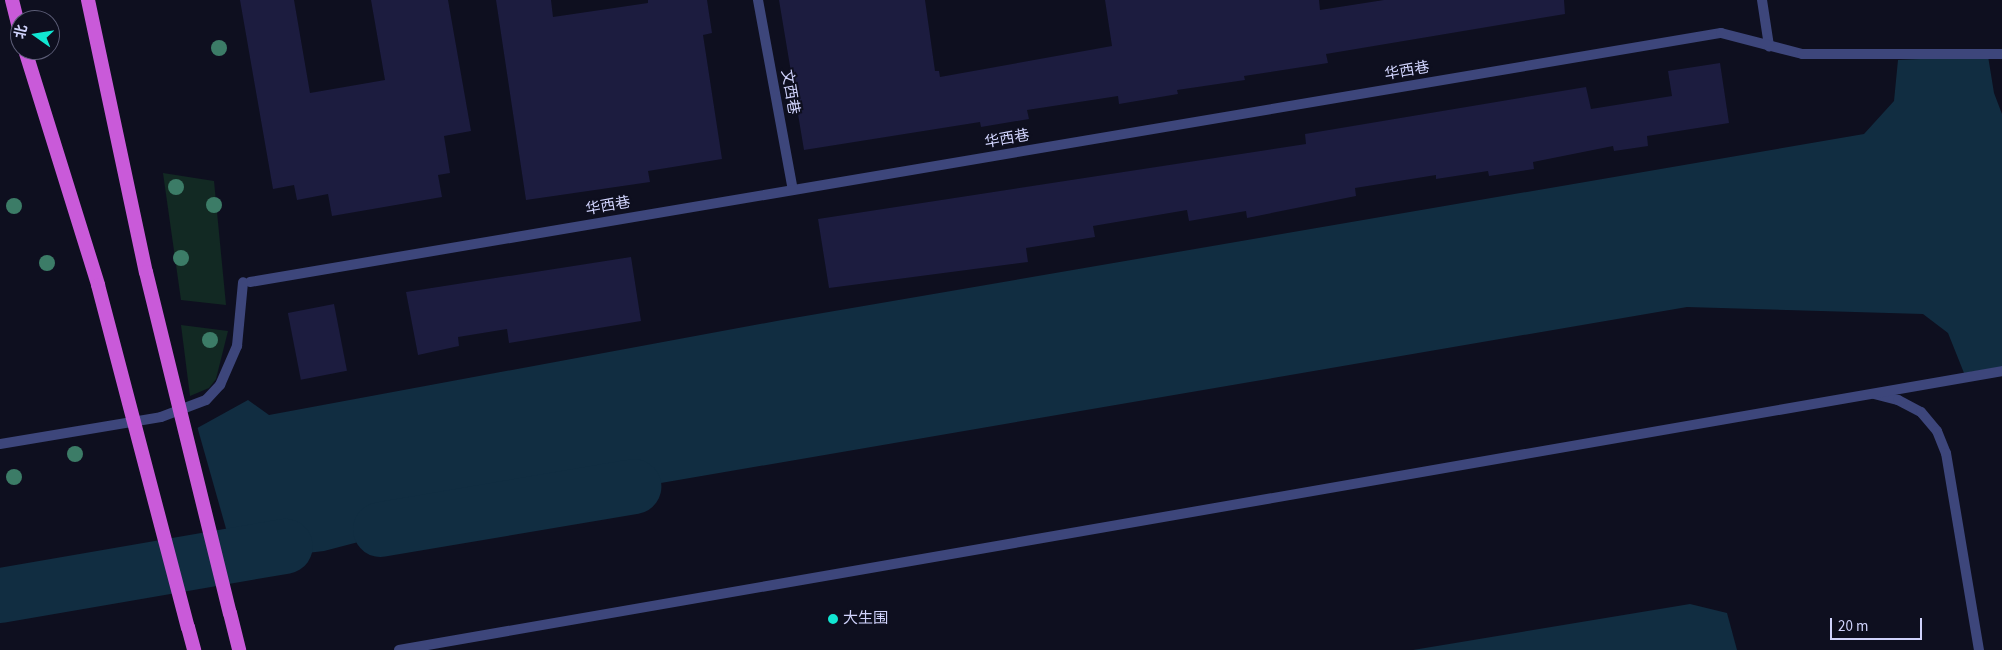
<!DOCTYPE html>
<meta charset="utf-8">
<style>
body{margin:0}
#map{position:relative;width:2002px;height:650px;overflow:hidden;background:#0e0f1f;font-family:"Source Sans 3","Noto Sans SC",sans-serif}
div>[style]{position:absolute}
.green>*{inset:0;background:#122923}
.water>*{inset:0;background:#112d41}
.pier>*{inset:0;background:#0e0f1f}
.river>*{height:55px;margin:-27.5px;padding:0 27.5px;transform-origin:27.5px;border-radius:27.5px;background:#112d41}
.building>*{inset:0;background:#1c1c3f;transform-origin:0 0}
.minor>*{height:10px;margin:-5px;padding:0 5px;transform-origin:5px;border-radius:5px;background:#3d467b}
.tertiary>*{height:10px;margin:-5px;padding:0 5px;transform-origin:5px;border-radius:5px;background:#3d467b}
.trunk>*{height:14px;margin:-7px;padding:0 7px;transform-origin:7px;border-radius:7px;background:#c95ad9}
.trunk-bridge>*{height:14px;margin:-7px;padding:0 7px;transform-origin:7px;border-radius:7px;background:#c95ad9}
.trees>*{width:16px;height:16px;margin:-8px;border-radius:50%;background:#3c7c67}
.dots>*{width:14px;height:14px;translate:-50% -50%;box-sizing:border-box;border:2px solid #0e0f1f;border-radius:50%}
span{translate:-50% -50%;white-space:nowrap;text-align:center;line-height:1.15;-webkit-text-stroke:4px #0e0f1f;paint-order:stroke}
.street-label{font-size:15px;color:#d0d3fc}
.poi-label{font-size:15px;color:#d0d3fc}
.left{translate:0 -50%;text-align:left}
.north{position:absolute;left:10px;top:10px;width:50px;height:50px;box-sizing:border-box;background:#0e0f1f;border:1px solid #5c5d77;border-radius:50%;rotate:283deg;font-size:14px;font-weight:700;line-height:20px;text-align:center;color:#d0d3fc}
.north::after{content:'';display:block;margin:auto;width:18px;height:22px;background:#11e6d2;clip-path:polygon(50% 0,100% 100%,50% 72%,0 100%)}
.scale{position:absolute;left:1830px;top:618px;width:92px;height:22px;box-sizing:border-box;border:2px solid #d0d3fc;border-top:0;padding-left:6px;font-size:15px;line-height:18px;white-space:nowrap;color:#d0d3fc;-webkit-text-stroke:4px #0e0f1f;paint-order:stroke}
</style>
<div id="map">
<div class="green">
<i style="clip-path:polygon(163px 173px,214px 181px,226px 305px,181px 300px)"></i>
<i style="clip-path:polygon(181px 325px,228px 331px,216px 379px,209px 388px,190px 396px)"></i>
</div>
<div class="water">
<i style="clip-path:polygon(1988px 56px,1994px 93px,2002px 114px,2002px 367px,1964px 373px,1948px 333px,1923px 314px,1687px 307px,562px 500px,542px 494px,324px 551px,214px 564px,181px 437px,248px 400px,269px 415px,782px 320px,1864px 134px,1894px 101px,1898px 60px)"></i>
<i style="clip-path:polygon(1690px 604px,1727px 613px,1737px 650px,1413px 650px)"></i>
</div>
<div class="pier">
<i style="clip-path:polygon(197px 426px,236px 564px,211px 565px,179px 438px)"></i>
</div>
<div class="river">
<i style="left:380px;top:529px;width:257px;rotate:-9.6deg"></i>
<i style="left:0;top:595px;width:289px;rotate:-9.8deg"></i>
</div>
<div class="building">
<i style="clip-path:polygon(240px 0,294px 0,310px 93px,385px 80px,371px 0,448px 0,471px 131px,444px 136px,450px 173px,438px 175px,442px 197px,332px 216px,328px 194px,297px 200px,294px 185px,273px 189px)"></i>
<i style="clip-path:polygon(496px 0,551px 0,553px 17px,648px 3px,648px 0,707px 0,712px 33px,703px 35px,722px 159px,648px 171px,650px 182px,526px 200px)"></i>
<i style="clip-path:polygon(779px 0,925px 0,935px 71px,939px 71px,940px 77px,1112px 46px,1105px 0,1319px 0,1320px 10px,1384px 0,1564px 0,1565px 14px,1326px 54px,1328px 63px,1244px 76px,1245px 80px,1177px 90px,1178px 94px,1119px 104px,1118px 96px,1027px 110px,1029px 119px,981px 127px,980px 122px,804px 150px)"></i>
<i style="clip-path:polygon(1720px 63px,1729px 123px,1647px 136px,1648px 146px,1614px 151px,1613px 146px,1533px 162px,1534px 169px,1489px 176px,1488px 171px,1436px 179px,1436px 175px,1355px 188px,1356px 196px,1247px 218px,1246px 211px,1189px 221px,1187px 210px,1093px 226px,1095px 237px,1026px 248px,1028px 262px,829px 288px,818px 219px,1306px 144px,1305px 134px,1586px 87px,1591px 109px,1672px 96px,1668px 71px)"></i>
<i style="clip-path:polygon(631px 257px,641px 321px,509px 343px,507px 329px,458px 337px,459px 346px,418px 355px,406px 292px)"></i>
<i style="left:334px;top:304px;width:68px;height:47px;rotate:79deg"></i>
</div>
<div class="minor">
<i style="left:758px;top:0;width:193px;rotate:79.6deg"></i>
<i style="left:1762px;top:0;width:47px;rotate:81.3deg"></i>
<i style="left:250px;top:282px;width:1492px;rotate:-9.61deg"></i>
<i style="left:1721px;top:33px;width:84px;rotate:14.5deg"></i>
<i style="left:1802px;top:54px;width:200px"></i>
<i style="left:1874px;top:394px;width:25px;rotate:14deg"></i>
<i style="left:1898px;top:400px;width:26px;rotate:28deg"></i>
<i style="left:1921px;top:412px;width:25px;rotate:50deg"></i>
<i style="left:1937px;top:431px;width:24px;rotate:68deg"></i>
<i style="left:1946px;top:453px;width:200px;rotate:80.5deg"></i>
<i style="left:0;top:444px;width:163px;rotate:-9.5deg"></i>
<i style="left:161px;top:417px;width:48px;rotate:-20.7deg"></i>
<i style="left:206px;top:400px;width:21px;rotate:-47deg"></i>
<i style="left:220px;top:385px;width:43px;rotate:-66.4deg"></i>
<i style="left:237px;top:346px;width:64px;rotate:-84.6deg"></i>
</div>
<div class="tertiary">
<i style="left:399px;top:650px;width:1627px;rotate:-9.87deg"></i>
</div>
<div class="trunk">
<i style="left:12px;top:0;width:34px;rotate:76deg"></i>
<i style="left:88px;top:0;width:278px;rotate:78deg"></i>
<i style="left:25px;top:50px;width:246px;rotate:72.7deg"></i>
<i style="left:230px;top:613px;width:38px;rotate:76deg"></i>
<i style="left:188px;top:627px;width:24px;rotate:75deg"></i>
</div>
<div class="trunk-bridge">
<i style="left:146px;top:272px;width:351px;rotate:76.2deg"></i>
<i style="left:98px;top:285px;width:354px;rotate:75.3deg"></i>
</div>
<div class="trees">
<i style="left:219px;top:48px"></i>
<i style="left:176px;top:187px"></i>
<i style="left:214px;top:205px"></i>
<i style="left:14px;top:206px"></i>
<i style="left:181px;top:258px"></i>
<i style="left:47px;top:263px"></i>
<i style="left:210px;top:340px"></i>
<i style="left:75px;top:454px"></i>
<i style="left:14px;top:477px"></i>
</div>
<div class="dots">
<i style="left:833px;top:619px;background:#11e6d2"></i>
</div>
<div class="street-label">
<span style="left:1407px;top:71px;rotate:-10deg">华西巷</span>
<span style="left:790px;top:92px;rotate:80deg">文西巷</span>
<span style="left:1007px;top:139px;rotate:-10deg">华西巷</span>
<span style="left:608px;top:206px;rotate:-10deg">华西巷</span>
</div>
<div class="poi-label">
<span class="left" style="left:843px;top:619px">大生围</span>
</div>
<div class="north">北</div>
<div class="scale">20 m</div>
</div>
